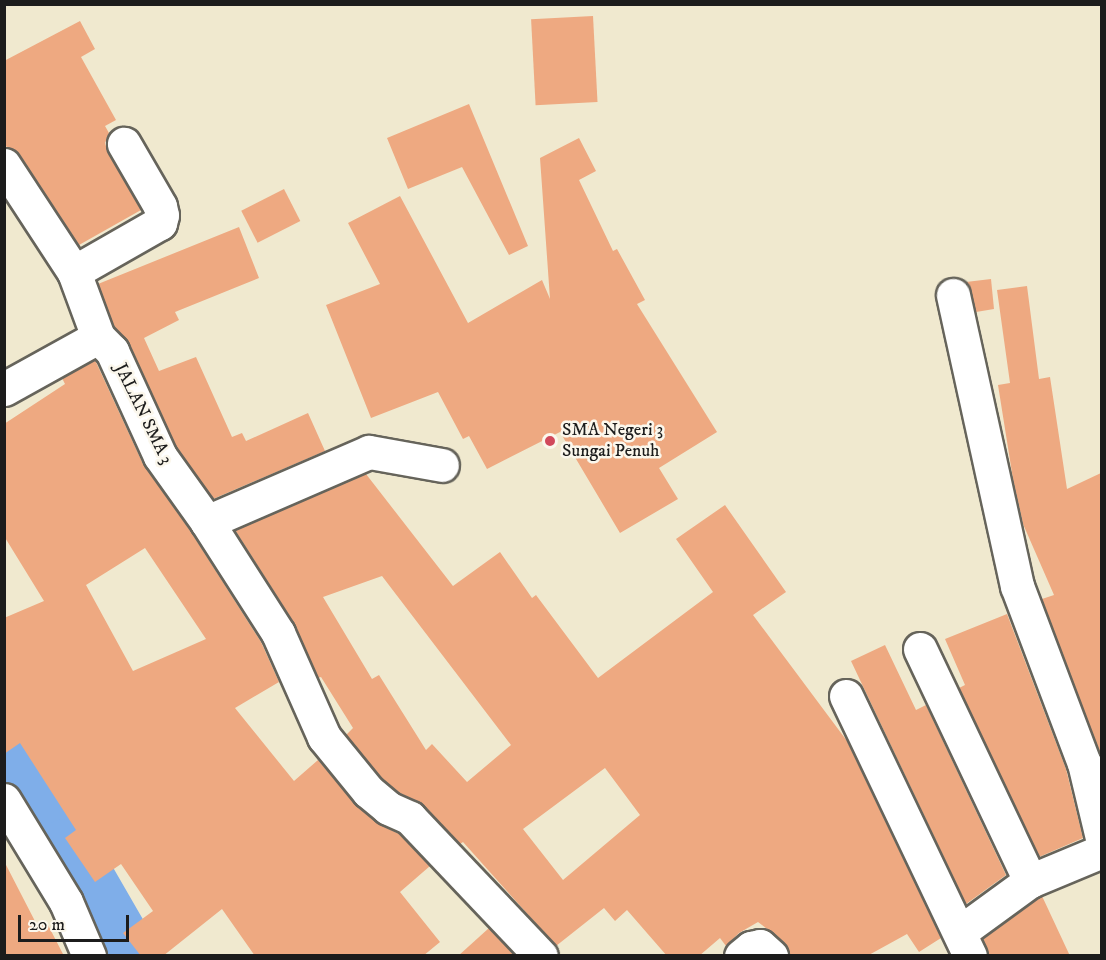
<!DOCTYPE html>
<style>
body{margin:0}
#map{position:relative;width:1106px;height:960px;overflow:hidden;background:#f0e9cf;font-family:"IM FELL DW Pica",serif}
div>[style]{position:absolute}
.river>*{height:66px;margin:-33px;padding:0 33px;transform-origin:33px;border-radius:33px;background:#7faee9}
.building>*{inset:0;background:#eea981;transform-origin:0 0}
.roads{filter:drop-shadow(2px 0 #66645b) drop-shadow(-2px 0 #66645b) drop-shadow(0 2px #66645b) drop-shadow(0 -2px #66645b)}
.minor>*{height:33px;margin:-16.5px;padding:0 16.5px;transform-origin:16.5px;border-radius:16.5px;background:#fff}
.secondary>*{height:33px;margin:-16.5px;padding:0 16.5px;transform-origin:16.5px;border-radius:16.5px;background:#fff}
.dots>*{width:16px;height:16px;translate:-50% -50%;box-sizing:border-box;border:3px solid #fbf7ec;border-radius:50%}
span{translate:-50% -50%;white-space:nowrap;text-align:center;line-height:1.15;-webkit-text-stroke:5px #fbf7ec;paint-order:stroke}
.street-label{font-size:18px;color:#1c1c1c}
.poi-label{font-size:18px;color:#1c1c1c}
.left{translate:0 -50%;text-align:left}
.frame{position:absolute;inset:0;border:6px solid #1c1c1c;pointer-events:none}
.scale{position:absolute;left:18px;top:915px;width:111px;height:27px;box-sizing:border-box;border:3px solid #1c1c1c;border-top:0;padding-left:8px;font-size:18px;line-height:21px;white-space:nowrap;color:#1c1c1c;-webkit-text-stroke:4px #fbf7ec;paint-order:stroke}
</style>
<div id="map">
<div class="river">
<i style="left:4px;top:755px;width:115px;rotate:57.4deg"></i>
<i style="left:66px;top:852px;width:120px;rotate:60deg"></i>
</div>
<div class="building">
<i style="left:593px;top:16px;width:86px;height:62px;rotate:87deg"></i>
<i style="clip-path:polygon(80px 21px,95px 49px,81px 57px,116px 120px,105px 126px,109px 133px,105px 143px,108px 153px,141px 210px,79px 245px,20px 155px,4px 145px,4px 61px)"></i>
<i style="clip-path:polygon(469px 104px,528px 246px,509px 255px,462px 167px,408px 189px,387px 138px)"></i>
<i style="clip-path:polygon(579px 138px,596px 171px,579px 180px,613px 251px,617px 249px,645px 300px,637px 304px,717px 432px,659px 468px,678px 499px,620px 533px,560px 432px,487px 469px,469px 436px,463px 439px,438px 392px,371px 418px,326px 305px,380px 284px,348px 223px,400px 196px,468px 323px,542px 280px,550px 299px,540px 158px)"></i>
<i style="left:284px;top:189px;width:36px;height:48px;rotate:63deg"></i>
<i style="clip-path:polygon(239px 227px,259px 278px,175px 312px,179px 320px,144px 338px,159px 371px,196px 357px,232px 437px,242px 433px,246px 441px,308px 413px,325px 451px,213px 499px,176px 447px,129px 343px,114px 327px,98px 284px)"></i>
<i style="clip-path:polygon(991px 279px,994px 309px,976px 312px,966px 282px)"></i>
<i style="clip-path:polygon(1027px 286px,1039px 379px,1050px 377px,1067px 489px,1101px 473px,1101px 756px,1042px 599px,1054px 595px,1023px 524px,1013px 479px,998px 385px,1010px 383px,997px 290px)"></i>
<i style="clip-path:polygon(evenodd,95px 360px,143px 464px,191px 532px,261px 642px,279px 682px,235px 708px,294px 781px,318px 760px,356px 805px,376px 822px,399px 834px,430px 866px,400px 892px,440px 942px,423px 956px,255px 956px,222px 909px,163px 956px,141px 956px,123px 933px,153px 911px,121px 864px,95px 882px,65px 838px,76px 830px,20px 743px,4px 754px,4px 618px,44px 601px,4px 536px,4px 424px,65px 384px,62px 378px,95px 360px,145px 548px,206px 639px,133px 671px,86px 585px,145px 548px)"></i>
<i style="clip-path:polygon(evenodd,366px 474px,453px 586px,500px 552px,532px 598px,536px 595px,598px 678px,713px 592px,676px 539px,725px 505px,786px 592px,753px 615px,847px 741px,941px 938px,919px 952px,907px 934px,867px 956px,789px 956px,784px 942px,758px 922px,739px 933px,726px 946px,720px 938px,699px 956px,667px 956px,627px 910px,615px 921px,604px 908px,556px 946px,463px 842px,460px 844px,423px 805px,398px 792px,381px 778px,346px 735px,353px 728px,321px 677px,318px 678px,294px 623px,235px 530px,366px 474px,382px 576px,511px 745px,467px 782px,432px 744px,426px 750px,379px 675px,372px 679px,323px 597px,382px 576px,366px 474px,605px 768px,640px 815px,563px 880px,523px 829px,605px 768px)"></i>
<i style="clip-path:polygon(1007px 614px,1066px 769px,1083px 838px,1039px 857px,959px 688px,965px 685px,945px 639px)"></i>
<i style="clip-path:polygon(885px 645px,916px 710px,926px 705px,1006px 875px,966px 904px,851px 661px)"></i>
<i style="clip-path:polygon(4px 861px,38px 927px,47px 923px,64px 956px,4px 956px)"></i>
<i style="clip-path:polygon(1042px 896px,1070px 956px,988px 956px,983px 939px)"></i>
<i style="clip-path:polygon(489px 928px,515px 956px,458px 956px)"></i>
</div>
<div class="roads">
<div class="minor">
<i style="left:4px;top:165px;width:128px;rotate:56.8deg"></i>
<i style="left:74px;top:272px;width:69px;rotate:69.7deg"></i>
<i style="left:74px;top:272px;width:99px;rotate:-29.7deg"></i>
<i style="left:160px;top:223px;width:8px;rotate:-76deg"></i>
<i style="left:162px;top:215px;width:9px;rotate:-103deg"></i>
<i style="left:160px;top:206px;width:72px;rotate:-120.1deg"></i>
<i style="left:953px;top:295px;width:298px;rotate:77.6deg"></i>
<i style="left:1017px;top:586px;width:189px;rotate:69.3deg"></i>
<i style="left:1084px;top:763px;width:77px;rotate:76.5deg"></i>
<i style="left:4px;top:389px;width:107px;rotate:-29deg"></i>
<i style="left:98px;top:337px;width:20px;rotate:45deg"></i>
<i style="left:112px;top:351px;width:115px;rotate:65.4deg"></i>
<i style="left:160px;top:456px;width:81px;rotate:54.5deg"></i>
<i style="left:207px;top:522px;width:132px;rotate:57.4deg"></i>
<i style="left:278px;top:633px;width:114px;rotate:66.1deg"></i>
<i style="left:324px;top:737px;width:70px;rotate:50.8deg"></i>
<i style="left:368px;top:791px;width:26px;rotate:40deg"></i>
<i style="left:388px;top:808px;width:24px;rotate:24deg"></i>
<i style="left:410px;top:818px;width:190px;rotate:46.5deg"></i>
<i style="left:207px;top:522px;width:176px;rotate:-23.4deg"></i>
<i style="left:369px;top:452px;width:74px;rotate:10.1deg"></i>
<i style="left:920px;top:649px;width:257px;rotate:64.6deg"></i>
<i style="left:846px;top:696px;width:288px;rotate:64.5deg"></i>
<i style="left:960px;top:932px;width:87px;rotate:-36.1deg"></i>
<i style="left:1030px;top:881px;width:78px;rotate:-22.6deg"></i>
<i style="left:741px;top:956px;width:13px;rotate:-39deg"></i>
<i style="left:751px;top:948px;width:9px;rotate:-13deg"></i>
<i style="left:760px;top:946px;width:15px;rotate:42deg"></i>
</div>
<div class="secondary">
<i style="left:4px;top:800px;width:119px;rotate:58.7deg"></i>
<i style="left:66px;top:902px;width:59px;rotate:66.9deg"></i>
</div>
</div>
<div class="dots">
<i style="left:550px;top:441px;background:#d1495b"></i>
</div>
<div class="street-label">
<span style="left:143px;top:414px;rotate:64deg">JALAN SMA 3</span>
</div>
<div class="poi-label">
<span class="left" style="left:562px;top:441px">SMA Negeri 3<br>Sungai Penuh</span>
</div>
<div class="frame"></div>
<div class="scale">20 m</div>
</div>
